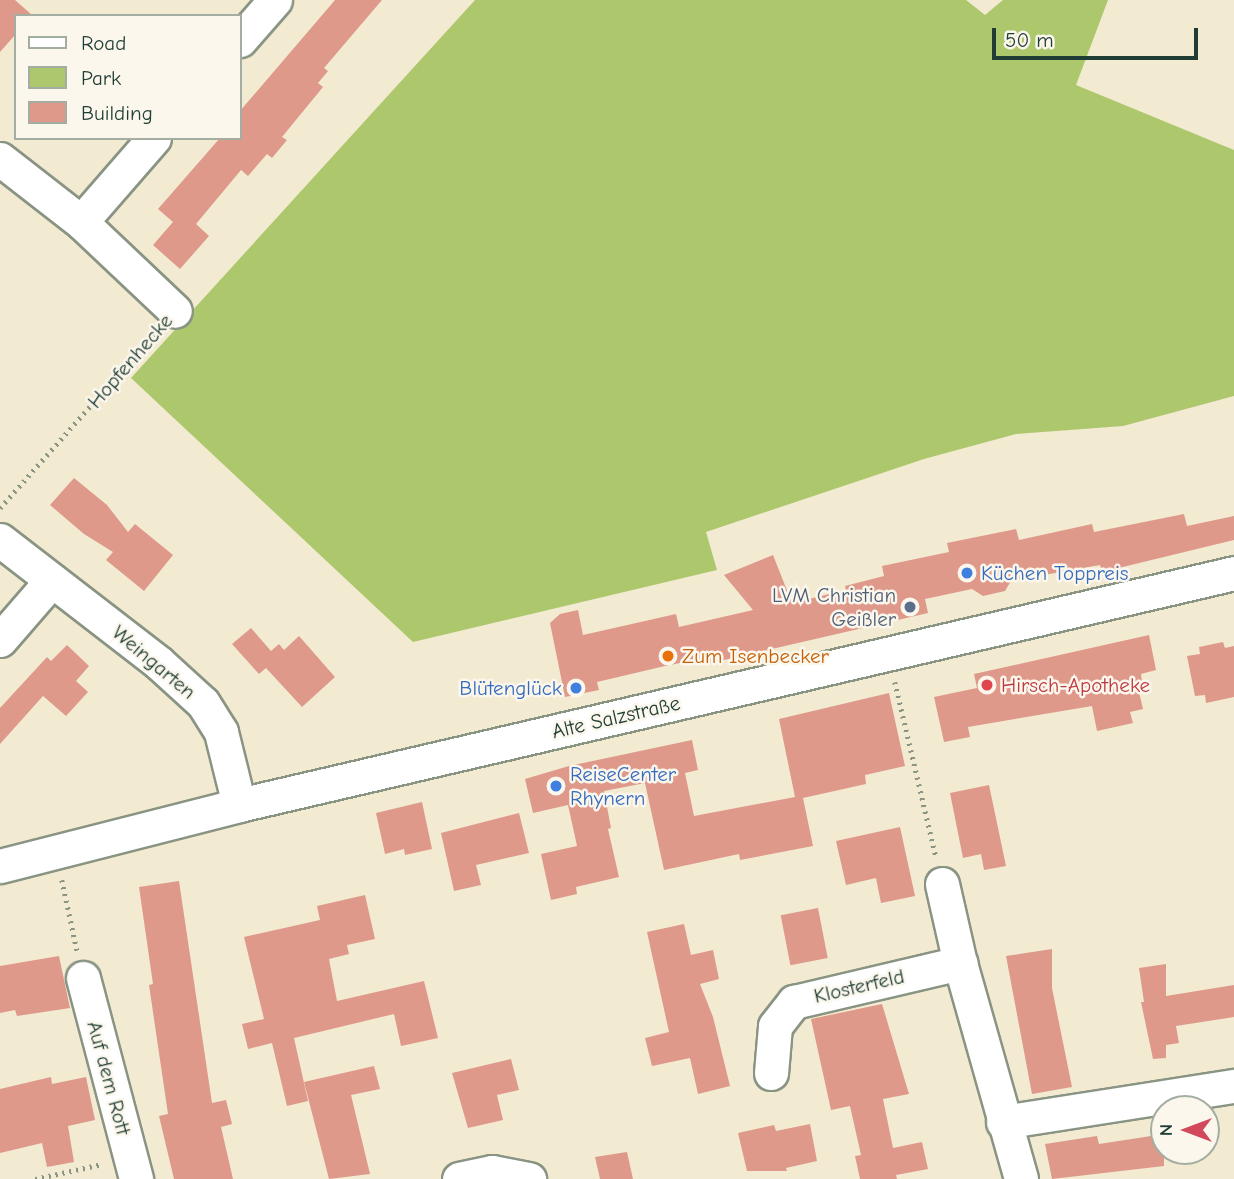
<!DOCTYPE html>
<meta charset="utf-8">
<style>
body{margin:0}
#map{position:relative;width:1234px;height:1179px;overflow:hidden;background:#f3ead2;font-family:"Comic Neue",sans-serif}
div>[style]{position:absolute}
.green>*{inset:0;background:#adc76d}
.building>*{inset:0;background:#de998a;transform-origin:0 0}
.path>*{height:4.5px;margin-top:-2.25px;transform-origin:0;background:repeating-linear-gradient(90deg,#899483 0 2px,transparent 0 7px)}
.roads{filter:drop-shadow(2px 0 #899483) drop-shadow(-2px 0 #899483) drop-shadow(0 2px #899483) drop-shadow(0 -2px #899483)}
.minor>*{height:33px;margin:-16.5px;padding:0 16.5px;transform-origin:16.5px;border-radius:16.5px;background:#fff}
.dots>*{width:19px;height:19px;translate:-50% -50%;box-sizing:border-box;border:4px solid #fbf7ec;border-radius:50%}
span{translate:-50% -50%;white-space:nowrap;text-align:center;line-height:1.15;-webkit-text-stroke:5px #fbf7ec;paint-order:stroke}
.street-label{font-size:21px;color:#1f3d34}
.shop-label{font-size:21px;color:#366cbe}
.left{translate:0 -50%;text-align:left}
.right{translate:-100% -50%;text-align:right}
.service-label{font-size:21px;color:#4e5e75}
.food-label{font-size:21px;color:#c56008}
.health-label{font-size:21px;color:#be3a42}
.legend{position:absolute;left:14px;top:14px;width:228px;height:126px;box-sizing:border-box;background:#fbf7ec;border:2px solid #a3ada2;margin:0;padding:9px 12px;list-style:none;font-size:21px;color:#1f3d34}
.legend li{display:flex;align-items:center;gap:14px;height:35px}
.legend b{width:35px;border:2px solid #a3ada2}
.north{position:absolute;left:1150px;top:1095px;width:70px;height:70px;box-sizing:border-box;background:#fbf7ec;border:2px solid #a3ada2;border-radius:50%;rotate:270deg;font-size:19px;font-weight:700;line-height:28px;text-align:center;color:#1f3d34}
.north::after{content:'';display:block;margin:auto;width:24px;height:32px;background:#d1495b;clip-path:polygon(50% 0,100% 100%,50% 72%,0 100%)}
.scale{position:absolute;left:992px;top:28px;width:206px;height:32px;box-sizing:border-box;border:4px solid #1f3d34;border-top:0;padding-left:9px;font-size:21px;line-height:24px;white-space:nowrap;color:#1f3d34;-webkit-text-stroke:5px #fbf7ec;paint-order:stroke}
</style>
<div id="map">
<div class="green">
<i style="clip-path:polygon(475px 0,966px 0,985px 15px,1003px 0,1108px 0,1076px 85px,1234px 150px,1234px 396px,1123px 426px,1016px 434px,924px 459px,706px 532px,717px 570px,413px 642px,131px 378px)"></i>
</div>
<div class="building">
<i style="clip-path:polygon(0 0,15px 0,32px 15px,16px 16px,16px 34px,0 52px)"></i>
<i style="clip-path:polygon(335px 0,382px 0,324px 68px,328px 71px,318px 83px,323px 87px,282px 137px,287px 140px,272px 158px,267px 154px,248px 176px,241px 170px,196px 224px,209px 236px,180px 269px,153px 245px,173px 222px,158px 209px,220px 138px,240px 138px,240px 111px)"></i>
<i style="clip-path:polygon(74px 478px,107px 505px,128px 532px,135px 524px,173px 555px,144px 591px,106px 560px,113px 552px,84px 534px,50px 505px)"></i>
<i style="clip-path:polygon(1184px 514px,1187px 526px,1234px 516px,1234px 540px,1102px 572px,1100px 565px,1011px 581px,1005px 591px,983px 596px,972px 589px,925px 599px,928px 613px,707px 664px,705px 658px,665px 666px,597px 682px,599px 690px,565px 697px,550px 623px,560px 614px,578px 610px,583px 635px,676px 614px,679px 627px,753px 610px,724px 575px,773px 555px,792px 603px,846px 590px,845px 586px,884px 576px,882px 566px,949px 552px,947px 543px,1016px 529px,1019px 540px,1092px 524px,1094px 532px)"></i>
<i style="clip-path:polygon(251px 628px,271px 651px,279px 644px,284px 650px,299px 636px,335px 677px,302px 707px,266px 668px,259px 674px,232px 644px)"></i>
<i style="clip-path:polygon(1149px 635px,1156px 670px,1141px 674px,1143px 691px,1139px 692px,1143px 709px,1130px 712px,1133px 723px,1097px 731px,1092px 706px,968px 727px,970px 737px,944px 742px,934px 697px,977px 688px,974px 674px)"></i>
<i style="clip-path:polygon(1223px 642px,1225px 648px,1234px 646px,1234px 697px,1206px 703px,1205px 695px,1195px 696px,1187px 656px,1200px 654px,1199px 647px)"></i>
<i style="clip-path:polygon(67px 645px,89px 666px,76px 681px,88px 692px,66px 716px,43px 696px,0 744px,0 708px,47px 657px,51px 661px)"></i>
<i style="clip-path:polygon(889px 693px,905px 766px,865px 775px,866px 784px,803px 798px,813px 846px,740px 860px,739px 854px,664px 870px,645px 783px,604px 791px,611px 828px,608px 829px,619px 877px,576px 887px,577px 894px,551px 900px,541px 854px,577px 846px,568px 805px,533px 813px,525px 779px,569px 766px,692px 740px,698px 770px,685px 773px,694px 816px,795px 797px,779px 719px)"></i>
<i style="clip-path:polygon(989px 785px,1006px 866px,984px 870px,981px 854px,963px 858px,950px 793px)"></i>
<i style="clip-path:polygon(422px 802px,432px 849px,405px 855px,404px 849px,385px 854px,376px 813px)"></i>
<i style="clip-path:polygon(519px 813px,529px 853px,476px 865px,481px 885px,454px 891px,441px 833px)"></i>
<i style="clip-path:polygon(900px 827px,915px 896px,881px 903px,876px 878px,846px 885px,836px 841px)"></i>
<i style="clip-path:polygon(179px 881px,212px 1103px,226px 1100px,232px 1124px,221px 1127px,233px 1179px,174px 1179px,159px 1116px,168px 1114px,149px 985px,153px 984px,139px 887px)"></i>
<i style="clip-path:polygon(365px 895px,375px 939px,347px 945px,349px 954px,329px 959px,337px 1001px,424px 981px,438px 1038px,401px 1046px,394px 1014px,294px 1038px,308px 1101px,287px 1106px,272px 1043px,248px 1049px,242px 1024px,264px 1019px,244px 937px,320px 920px,317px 906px)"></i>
<i style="left:818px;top:908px;width:51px;height:38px;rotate:79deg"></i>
<i style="clip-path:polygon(684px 924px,691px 955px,713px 950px,719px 979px,700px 984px,713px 1017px,730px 1086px,698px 1094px,690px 1058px,652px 1066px,645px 1038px,669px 1032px,647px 932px)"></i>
<i style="clip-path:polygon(1052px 949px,1052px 988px,1072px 1087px,1032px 1094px,1006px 956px)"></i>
<i style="clip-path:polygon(59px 956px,70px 1008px,17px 1016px,15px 1010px,0 1013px,0 966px)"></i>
<i style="clip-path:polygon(1166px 964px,1166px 996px,1234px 985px,1234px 1017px,1176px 1026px,1179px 1043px,1166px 1045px,1166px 1058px,1153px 1059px,1141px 1002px,1144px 1002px,1139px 968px)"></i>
<i style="clip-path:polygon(882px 1004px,909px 1094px,883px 1099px,893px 1148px,922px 1142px,928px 1169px,896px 1175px,897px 1179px,860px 1179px,855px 1156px,861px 1155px,850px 1106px,831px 1110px,811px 1019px)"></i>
<i style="clip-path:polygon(511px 1059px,519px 1090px,497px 1095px,503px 1120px,468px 1128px,452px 1073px)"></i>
<i style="clip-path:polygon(374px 1066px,380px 1089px,351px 1095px,370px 1174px,329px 1179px,304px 1082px)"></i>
<i style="clip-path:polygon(51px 1077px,52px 1084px,86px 1077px,95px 1120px,68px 1126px,74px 1162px,47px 1167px,42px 1143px,0 1153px,0 1089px)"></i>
<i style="clip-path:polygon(810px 1124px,817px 1161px,786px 1168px,787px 1171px,747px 1171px,738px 1133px,774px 1125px,776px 1131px)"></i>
<i style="clip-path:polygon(1164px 1134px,1164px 1166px,1052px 1179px,1045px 1144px,1097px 1136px,1099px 1144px)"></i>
<i style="clip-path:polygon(627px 1152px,633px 1179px,600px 1179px,595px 1157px)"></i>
</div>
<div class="path">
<i style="left:0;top:508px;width:234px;rotate:-48.5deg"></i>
<i style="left:895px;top:682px;width:180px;rotate:76.8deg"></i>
<i style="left:62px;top:880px;width:72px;rotate:77.9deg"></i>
<i style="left:35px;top:1179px;width:69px;rotate:-12.6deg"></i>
</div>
<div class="roads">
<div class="minor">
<i style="left:240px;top:40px;width:53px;rotate:-48.8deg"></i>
<i style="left:154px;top:138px;width:111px;rotate:131deg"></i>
<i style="left:81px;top:222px;width:129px;rotate:43.4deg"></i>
<i style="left:0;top:159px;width:103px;rotate:37.9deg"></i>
<i style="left:0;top:540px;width:201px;rotate:37.7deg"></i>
<i style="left:159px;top:663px;width:59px;rotate:42.3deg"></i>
<i style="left:203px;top:703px;width:34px;rotate:58deg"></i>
<i style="left:221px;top:732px;width:75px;rotate:76.1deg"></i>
<i style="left:0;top:640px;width:79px;rotate:-49.1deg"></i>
<i style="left:0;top:866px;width:247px;rotate:-14.3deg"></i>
<i style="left:239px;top:805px;width:1022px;rotate:-13.12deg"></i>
<i style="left:942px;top:884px;width:81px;rotate:77.2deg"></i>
<i style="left:960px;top:963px;width:224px;rotate:74.2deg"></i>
<i style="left:83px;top:978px;width:208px;rotate:75.2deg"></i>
<i style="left:771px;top:1073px;width:47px;rotate:-85.1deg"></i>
<i style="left:775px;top:1026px;width:31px;rotate:-52deg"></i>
<i style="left:794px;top:1002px;width:171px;rotate:-13.2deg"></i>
<i style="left:1003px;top:1122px;width:234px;rotate:-8.9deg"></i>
<i style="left:459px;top:1179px;width:34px;rotate:-12deg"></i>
<i style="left:492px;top:1172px;width:38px;rotate:11deg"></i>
</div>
</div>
<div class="dots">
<i style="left:967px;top:573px;background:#3f7fe0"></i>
<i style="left:910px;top:607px;background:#5c6f8a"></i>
<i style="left:668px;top:656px;background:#e8710a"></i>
<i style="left:987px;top:685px;background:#e0444e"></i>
<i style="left:576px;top:688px;background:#3f7fe0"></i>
<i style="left:556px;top:786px;background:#3f7fe0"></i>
</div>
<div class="street-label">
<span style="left:130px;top:361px;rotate:-49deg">Hopfenhecke</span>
<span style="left:154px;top:662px;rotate:40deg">Weingarten</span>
<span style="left:616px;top:717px;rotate:-13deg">Alte Salzstraße</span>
<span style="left:859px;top:986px;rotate:-13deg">Klosterfeld</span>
<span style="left:109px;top:1078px;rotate:75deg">Auf dem Rott</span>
</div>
<div class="shop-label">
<span class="left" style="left:981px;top:573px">Küchen Toppreis</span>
<span class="right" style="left:562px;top:688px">Blütenglück</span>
<span class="left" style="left:570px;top:786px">ReiseCenter<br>Rhynern</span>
</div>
<div class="service-label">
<span class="right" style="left:896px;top:607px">LVM Christian<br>Geißler</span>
</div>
<div class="food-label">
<span class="left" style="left:682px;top:656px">Zum Isenbecker</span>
</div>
<div class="health-label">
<span class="left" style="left:1001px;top:685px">Hirsch-Apotheke</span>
</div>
<ul class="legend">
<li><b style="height:9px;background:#fff"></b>Road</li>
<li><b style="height:19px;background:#adc76d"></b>Park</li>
<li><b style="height:19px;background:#de998a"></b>Building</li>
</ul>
<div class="north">N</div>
<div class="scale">50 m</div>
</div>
